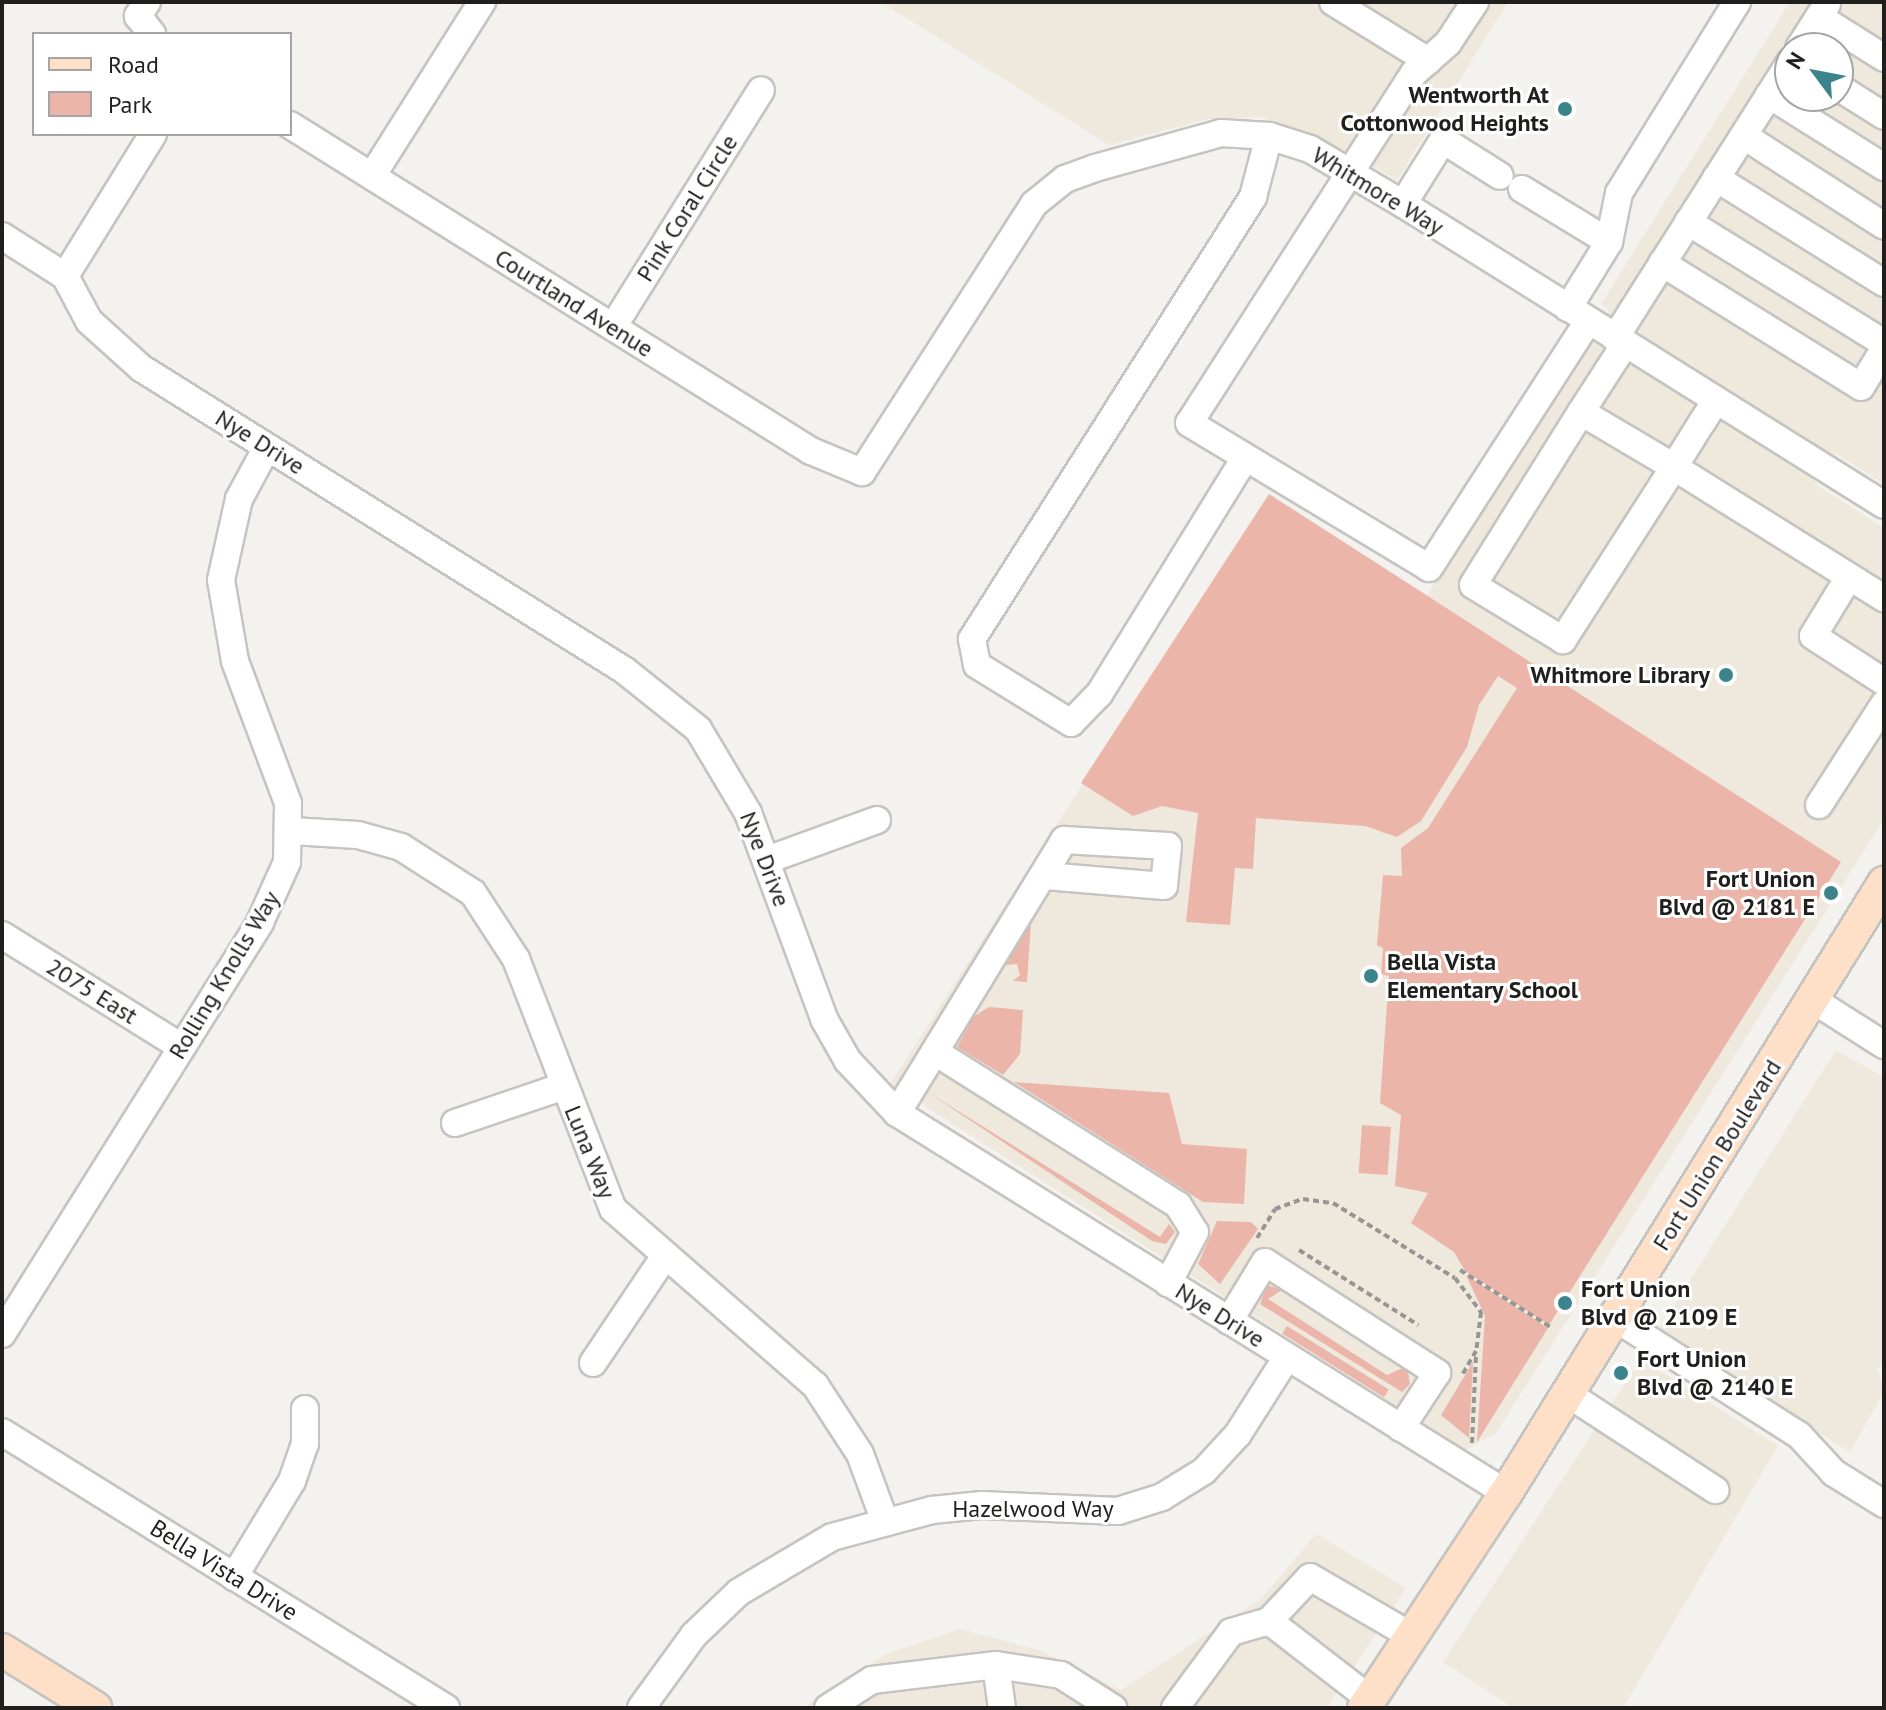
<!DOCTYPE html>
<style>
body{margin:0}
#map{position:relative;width:1886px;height:1710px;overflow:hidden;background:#f4f2ee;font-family:"PT Sans",sans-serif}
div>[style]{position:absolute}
.built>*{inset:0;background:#eee8dd}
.green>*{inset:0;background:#ebb5aa;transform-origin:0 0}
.path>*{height:4px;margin-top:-2px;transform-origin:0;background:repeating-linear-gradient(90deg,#989693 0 6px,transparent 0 10px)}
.roads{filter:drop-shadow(2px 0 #c6c4c0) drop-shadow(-2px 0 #c6c4c0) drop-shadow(0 2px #c6c4c0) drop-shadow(0 -2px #c6c4c0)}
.minor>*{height:26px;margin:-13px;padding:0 13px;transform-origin:13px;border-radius:13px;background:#fff}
.major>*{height:32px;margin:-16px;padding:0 16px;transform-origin:16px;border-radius:16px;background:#fedfc8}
.dots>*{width:22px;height:22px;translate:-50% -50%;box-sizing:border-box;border:4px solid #fff;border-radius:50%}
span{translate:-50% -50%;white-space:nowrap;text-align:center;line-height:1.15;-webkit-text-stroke:6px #fff;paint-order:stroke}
.poi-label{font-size:24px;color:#201f1e;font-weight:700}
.right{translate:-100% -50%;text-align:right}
.left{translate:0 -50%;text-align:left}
.street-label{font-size:24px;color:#201f1e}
.frame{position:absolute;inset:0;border:4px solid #201f1e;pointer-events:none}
.legend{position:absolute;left:32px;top:32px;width:260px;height:104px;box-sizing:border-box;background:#fff;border:2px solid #a6a5a5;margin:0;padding:10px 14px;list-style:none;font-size:24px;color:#201f1e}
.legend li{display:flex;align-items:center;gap:16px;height:40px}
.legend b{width:40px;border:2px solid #a6a5a5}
.north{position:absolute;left:1774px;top:32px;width:80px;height:80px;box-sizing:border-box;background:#fff;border:2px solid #a6a5a5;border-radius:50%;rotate:302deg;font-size:22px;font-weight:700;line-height:32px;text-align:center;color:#201f1e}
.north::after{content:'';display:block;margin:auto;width:28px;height:36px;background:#3c848b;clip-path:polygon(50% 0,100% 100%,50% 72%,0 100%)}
</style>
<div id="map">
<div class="built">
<i style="clip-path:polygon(881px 2px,1508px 2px,1397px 180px,1325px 140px,1259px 117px,1208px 119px,1109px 145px)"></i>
<i style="clip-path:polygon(evenodd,1790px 2px,1884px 2px,1884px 484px,1835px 453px,1815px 484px,1884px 528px,1884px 819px,1496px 1433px,1465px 1450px,890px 1084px,1269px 494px,1427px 595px,1583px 354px,1609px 310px,1601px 304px,1790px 2px,1790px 48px,1838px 48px,1838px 96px,1790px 96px,1790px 48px)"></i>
<i style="clip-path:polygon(1836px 1050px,1884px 1077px,1884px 1359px,1878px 1370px,1884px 1392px,1850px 1452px,1658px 1331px)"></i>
<i style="clip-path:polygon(1641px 1359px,1778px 1446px,1623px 1708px,1514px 1708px,1443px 1662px)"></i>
<i style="clip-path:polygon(1316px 1534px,1406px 1588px,1327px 1708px,803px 1708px,884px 1655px,960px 1629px,1039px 1650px,1121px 1690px,1261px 1599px)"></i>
</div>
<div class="green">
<i style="clip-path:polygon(1269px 494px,1841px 862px,1549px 1325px,1465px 1271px,1454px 1252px,1411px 1223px,1428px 1193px,1395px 1186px,1401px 1115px,1380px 1103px,1389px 976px,1381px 974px,1383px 948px,1377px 945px,1383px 875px,1402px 876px,1401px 848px,1428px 828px,1517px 688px,1498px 676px,1479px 705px,1467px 747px,1421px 821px,1397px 837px,1365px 826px,1256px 818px,1253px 869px,1235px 868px,1230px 925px,1186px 922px,1198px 813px,1162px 806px,1133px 816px,1081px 783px)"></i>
<i style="clip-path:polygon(1031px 922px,1027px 982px,1013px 981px,1020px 975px,1017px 964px,1006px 965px)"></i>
<i style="clip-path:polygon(989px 1007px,1023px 1010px,1020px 1054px,1003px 1075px,957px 1047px,973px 1017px)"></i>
<i style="clip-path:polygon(1014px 1082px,1169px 1093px,1182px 1144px,1247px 1149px,1244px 1204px,1203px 1202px)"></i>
<i style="clip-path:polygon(926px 1091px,1160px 1237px,1169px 1224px,1175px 1232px,1166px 1244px,1152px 1241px)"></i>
<i style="left:1362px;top:1125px;width:29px;height:48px;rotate:4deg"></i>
<i style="clip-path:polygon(1217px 1221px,1251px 1222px,1258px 1229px,1220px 1284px,1198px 1264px)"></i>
<i style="clip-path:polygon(1466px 1275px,1548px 1328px,1477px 1442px,1485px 1316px)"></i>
<i style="clip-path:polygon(1267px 1285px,1282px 1290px,1268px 1299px,1387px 1375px,1407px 1366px,1410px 1384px,1402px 1392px,1260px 1304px)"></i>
<i style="left:1287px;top:1326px;width:120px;height:9px;rotate:32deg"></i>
<i style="clip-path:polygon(1473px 1362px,1469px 1438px,1441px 1415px)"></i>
</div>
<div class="path">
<i style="left:1257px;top:1238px;width:34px;rotate:-58deg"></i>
<i style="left:1275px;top:1209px;width:30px;rotate:-20deg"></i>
<i style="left:1303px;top:1199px;width:30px;rotate:8deg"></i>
<i style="left:1333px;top:1203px;width:143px;rotate:31.6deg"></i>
<i style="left:1455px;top:1278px;width:43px;rotate:52.6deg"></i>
<i style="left:1481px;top:1312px;width:39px;rotate:97deg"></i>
<i style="left:1476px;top:1351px;width:30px;rotate:120deg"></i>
<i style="left:1299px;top:1250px;width:141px;rotate:32.2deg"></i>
<i style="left:1460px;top:1270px;width:109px;rotate:32.2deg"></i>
<i style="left:1472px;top:1443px;width:89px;rotate:-87.4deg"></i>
</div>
<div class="roads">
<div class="minor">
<i style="left:147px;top:2px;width:17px;rotate:123deg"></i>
<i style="left:138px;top:16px;width:23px;rotate:52deg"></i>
<i style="left:1333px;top:2px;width:112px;rotate:31.8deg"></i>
<i style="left:1475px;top:2px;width:49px;rotate:123.4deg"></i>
<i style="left:1448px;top:43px;width:45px;rotate:138.6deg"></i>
<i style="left:1414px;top:73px;width:416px;rotate:122.7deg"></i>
<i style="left:1189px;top:423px;width:280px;rotate:31.1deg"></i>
<i style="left:1429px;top:568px;width:294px;rotate:-57.2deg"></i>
<i style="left:1819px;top:17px;width:77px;rotate:32.2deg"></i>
<i style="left:1799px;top:48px;width:52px;rotate:-57.5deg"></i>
<i style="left:1838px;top:87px;width:54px;rotate:32.2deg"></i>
<i style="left:1769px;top:95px;width:136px;rotate:32.1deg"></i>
<i style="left:290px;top:125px;width:615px;rotate:32.04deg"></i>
<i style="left:811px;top:451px;width:55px;rotate:22.4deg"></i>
<i style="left:862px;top:472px;width:318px;rotate:-57.3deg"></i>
<i style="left:1034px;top:204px;width:40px;rotate:-39deg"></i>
<i style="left:1065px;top:179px;width:32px;rotate:-20deg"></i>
<i style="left:1095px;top:168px;width:131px;rotate:-15.5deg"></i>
<i style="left:1221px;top:133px;width:48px;rotate:3.6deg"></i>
<i style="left:1269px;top:136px;width:43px;rotate:17.6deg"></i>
<i style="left:1310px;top:149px;width:108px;rotate:30.6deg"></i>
<i style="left:1403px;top:204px;width:567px;rotate:32.04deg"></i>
<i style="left:1744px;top:136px;width:166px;rotate:32.7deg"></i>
<i style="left:372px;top:176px;width:206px;rotate:-57.7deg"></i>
<i style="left:1716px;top:178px;width:198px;rotate:32deg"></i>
<i style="left:1522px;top:189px;width:102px;rotate:31.3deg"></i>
<i style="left:1609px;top:242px;width:78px;rotate:121.8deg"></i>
<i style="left:1403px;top:204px;width:75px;rotate:-58deg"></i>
<i style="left:1443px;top:140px;width:67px;rotate:32.3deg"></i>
<i style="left:1688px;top:222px;width:230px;rotate:31.7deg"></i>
<i style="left:2px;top:236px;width:75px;rotate:32.4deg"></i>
<i style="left:65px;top:276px;width:51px;rotate:61.9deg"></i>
<i style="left:89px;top:321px;width:70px;rotate:42.1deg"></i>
<i style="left:141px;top:368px;width:570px;rotate:32.02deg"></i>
<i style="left:624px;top:670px;width:95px;rotate:38.6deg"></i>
<i style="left:698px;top:729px;width:98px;rotate:59.2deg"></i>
<i style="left:748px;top:813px;width:220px;rotate:69.7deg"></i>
<i style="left:824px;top:1019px;width:48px;rotate:60.3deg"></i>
<i style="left:848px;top:1061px;width:71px;rotate:46.7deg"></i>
<i style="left:897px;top:1113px;width:718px;rotate:31.96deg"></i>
<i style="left:1609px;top:242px;width:50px;rotate:-78.5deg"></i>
<i style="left:1619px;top:193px;width:225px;rotate:-58.3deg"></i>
<i style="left:1662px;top:263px;width:234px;rotate:31.9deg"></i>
<i style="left:1861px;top:387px;width:44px;rotate:-58.8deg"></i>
<i style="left:65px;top:276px;width:167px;rotate:-58.2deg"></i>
<i style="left:613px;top:327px;width:279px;rotate:-58deg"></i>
<i style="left:1615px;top:338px;width:327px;rotate:-57.6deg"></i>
<i style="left:1716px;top:400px;width:26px;rotate:122deg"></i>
<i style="left:1702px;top:422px;width:53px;rotate:121.9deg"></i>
<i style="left:1674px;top:467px;width:206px;rotate:122.7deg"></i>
<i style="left:1563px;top:640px;width:105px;rotate:-148.6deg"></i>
<i style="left:1473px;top:585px;width:204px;rotate:-58deg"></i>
<i style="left:1581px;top:412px;width:108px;rotate:30.6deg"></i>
<i style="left:1674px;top:467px;width:248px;rotate:32deg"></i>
<i style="left:1581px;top:412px;width:81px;rotate:-57.1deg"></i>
<i style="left:1245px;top:458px;width:278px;rotate:121.7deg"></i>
<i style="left:1099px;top:694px;width:40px;rotate:134deg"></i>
<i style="left:1071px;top:723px;width:110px;rotate:-148.3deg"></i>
<i style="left:977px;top:665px;width:26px;rotate:-101deg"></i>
<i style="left:972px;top:639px;width:524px;rotate:-57.55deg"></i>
<i style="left:1253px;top:197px;width:63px;rotate:-75.3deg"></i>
<i style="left:1849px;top:577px;width:69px;rotate:121.4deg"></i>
<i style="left:1813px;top:636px;width:85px;rotate:32.9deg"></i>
<i style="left:1819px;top:805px;width:120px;rotate:-57.2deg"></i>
<i style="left:292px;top:831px;width:66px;rotate:3.5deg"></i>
<i style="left:358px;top:835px;width:45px;rotate:15.6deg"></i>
<i style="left:401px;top:847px;width:85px;rotate:32.6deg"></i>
<i style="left:473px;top:893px;width:79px;rotate:56.9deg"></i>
<i style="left:516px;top:959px;width:268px;rotate:68.8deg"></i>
<i style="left:613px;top:1209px;width:268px;rotate:41.1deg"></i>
<i style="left:815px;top:1385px;width:82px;rotate:56.9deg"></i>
<i style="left:860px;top:1454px;width:69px;rotate:69.7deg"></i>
<i style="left:767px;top:860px;width:117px;rotate:-20deg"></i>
<i style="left:2px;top:935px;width:211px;rotate:32deg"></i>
<i style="left:1813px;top:1000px;width:84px;rotate:32.4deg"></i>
<i style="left:935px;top:1052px;width:287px;rotate:32.2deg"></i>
<i style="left:1178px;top:1205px;width:32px;rotate:58deg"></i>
<i style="left:1195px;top:1232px;width:58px;rotate:117.9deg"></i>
<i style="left:897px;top:1113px;width:320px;rotate:-58.5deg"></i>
<i style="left:1064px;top:840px;width:104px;rotate:3.3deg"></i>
<i style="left:1168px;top:846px;width:40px;rotate:95.7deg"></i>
<i style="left:1164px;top:886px;width:119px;rotate:-175.2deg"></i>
<i style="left:455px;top:1123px;width:115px;rotate:-18.7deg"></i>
<i style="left:1615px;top:1318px;width:218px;rotate:32.5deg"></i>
<i style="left:1799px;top:1435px;width:52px;rotate:47.4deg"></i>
<i style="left:1834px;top:1473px;width:59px;rotate:31.8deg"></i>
<i style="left:1229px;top:1321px;width:69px;rotate:-58.6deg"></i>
<i style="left:1265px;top:1262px;width:205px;rotate:32.8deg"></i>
<i style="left:1437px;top:1373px;width:66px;rotate:123.2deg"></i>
<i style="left:2px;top:1334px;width:486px;rotate:-57.9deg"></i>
<i style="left:260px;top:922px;width:66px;rotate:-65.8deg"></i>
<i style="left:287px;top:862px;width:59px;rotate:-89deg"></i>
<i style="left:288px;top:803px;width:152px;rotate:-110.5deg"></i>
<i style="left:235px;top:661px;width:82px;rotate:-99.8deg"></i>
<i style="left:221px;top:580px;width:83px;rotate:-77.5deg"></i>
<i style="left:239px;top:499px;width:59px;rotate:-61.7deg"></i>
<i style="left:593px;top:1363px;width:125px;rotate:-56.1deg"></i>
<i style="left:1568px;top:1394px;width:176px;rotate:33.1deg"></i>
<i style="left:2px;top:1432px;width:523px;rotate:31.87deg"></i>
<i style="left:234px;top:1577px;width:112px;rotate:-58.9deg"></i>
<i style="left:292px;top:1481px;width:39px;rotate:-71deg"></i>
<i style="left:305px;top:1444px;width:35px;rotate:-90deg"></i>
<i style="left:996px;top:1665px;width:43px;rotate:82.1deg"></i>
<i style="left:1370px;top:1699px;width:128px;rotate:-142.3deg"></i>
<i style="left:1269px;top:1621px;width:60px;rotate:-47deg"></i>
<i style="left:1310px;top:1577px;width:119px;rotate:30.2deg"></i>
<i style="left:641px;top:1708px;width:90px;rotate:-54deg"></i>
<i style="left:694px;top:1635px;width:62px;rotate:-43.7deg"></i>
<i style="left:739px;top:1592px;width:108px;rotate:-30.6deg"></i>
<i style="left:832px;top:1537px;width:104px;rotate:-15.1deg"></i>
<i style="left:932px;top:1510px;width:50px;rotate:-5.7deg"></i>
<i style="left:982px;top:1505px;width:136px;rotate:2.5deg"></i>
<i style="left:1118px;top:1511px;width:46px;rotate:-17.7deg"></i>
<i style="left:1162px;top:1497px;width:49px;rotate:-31.8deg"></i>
<i style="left:1204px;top:1471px;width:50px;rotate:-47.4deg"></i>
<i style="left:1238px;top:1434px;width:91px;rotate:-57.5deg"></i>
<i style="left:828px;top:1708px;width:52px;rotate:-32.5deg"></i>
<i style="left:872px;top:1680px;width:125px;rotate:-6.9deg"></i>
<i style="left:996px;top:1665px;width:66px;rotate:8.7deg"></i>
<i style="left:1061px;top:1675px;width:62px;rotate:32.4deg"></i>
<i style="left:1175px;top:1708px;width:94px;rotate:-53.6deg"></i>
<i style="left:1231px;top:1632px;width:40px;rotate:-16deg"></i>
</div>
<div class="major">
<i style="left:2px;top:1650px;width:110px;rotate:31.9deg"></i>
<i style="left:1364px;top:1708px;width:258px;rotate:-56.6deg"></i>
<i style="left:1506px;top:1493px;width:718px;rotate:-58.21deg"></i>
</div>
</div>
<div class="dots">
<i style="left:1565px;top:109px;background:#3c848b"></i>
<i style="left:1726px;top:675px;background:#3c848b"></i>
<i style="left:1831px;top:893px;background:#3c848b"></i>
<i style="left:1371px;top:976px;background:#3c848b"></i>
<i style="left:1565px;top:1303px;background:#3c848b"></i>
<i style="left:1621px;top:1373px;background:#3c848b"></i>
</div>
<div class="poi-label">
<span class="right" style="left:1549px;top:109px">Wentworth At<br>Cottonwood Heights</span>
<span class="right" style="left:1710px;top:675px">Whitmore Library</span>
<span class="right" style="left:1815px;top:893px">Fort Union<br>Blvd @ 2181 E</span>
<span class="left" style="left:1387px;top:976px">Bella Vista<br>Elementary School</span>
<span class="left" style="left:1581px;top:1303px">Fort Union<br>Blvd @ 2109 E</span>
<span class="left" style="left:1637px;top:1373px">Fort Union<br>Blvd @ 2140 E</span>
</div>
<div class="street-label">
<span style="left:1378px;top:191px;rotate:31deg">Whitmore Way</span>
<span style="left:687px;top:208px;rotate:-58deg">Pink Coral Circle</span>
<span style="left:574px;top:303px;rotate:32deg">Courtland Avenue</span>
<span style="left:260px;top:442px;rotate:32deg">Nye Drive</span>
<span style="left:765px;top:859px;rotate:69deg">Nye Drive</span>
<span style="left:224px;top:975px;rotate:-59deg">Rolling Knolls Way</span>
<span style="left:92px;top:991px;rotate:32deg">2075 East</span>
<span style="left:590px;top:1152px;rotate:68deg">Luna Way</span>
<span style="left:1717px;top:1155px;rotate:-58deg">Fort Union Boulevard</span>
<span style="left:1220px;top:1315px;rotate:32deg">Nye Drive</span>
<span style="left:1033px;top:1509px">Hazelwood Way</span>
<span style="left:224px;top:1570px;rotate:32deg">Bella Vista Drive</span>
</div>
<div class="frame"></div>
<ul class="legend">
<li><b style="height:10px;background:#fedfc8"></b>Road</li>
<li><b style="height:22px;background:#ebb5aa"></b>Park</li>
</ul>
<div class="north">N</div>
</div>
